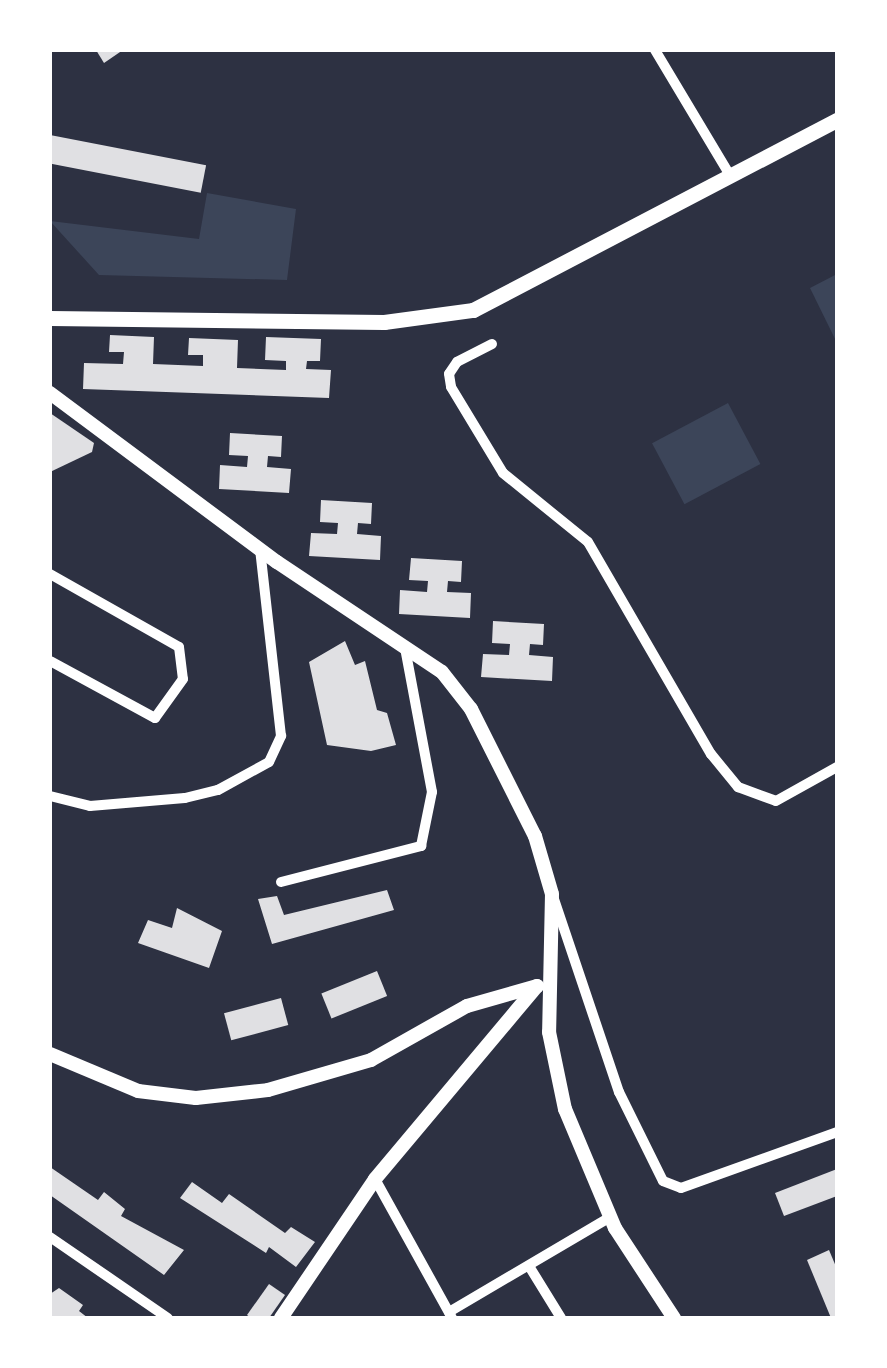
<!DOCTYPE html>
<style>
body{margin:0}
#map{position:relative;width:887px;height:1368px;overflow:hidden;background:#2d3142;font-family:Raleway,sans-serif}
div>[style]{position:absolute}
.green>*{inset:0;background:#3c4559;transform-origin:0 0}
.building>*{inset:0;background:#e0e0e3;transform-origin:0 0}
.minor>*{height:10px;margin:-5px;padding:0 5px;transform-origin:5px;border-radius:5px;background:#fff}
.tertiary>*{height:14px;margin:-7px;padding:0 7px;transform-origin:7px;border-radius:7px;background:#fff}
.secondary>*{height:15px;margin:-7.5px;padding:0 7.5px;transform-origin:7.5px;border-radius:7.5px;background:#fff}
span{translate:-50% -50%;white-space:nowrap;text-align:center;line-height:1.15;-webkit-text-stroke:8px #fff;paint-order:stroke}
.frame{position:absolute;inset:0;border:52px solid #fff;pointer-events:none}
</style>
<div id="map">
<div class="green">
<i style="clip-path:polygon(207px 193px,296px 209px,287px 280px,99px 275px,50px 221px,199px 239px)"></i>
<i style="clip-path:polygon(837px 274px,837px 343px,810px 288px)"></i>
<i style="left:728px;top:403px;width:69px;height:86px;rotate:62deg"></i>
</div>
<div class="building">
<i style="clip-path:polygon(96px 50px,123px 50px,104px 63px)"></i>
<i style="left:50px;top:135px;width:159px;height:28px;rotate:11deg"></i>
<i style="clip-path:polygon(110px 335px,154px 337px,153px 364px,203px 366px,203px 355px,188px 355px,189px 338px,238px 340px,237px 368px,286px 370px,286px 361px,265px 360px,266px 337px,321px 339px,320px 361px,307px 361px,306px 369px,331px 370px,329px 398px,83px 389px,84px 363px,123px 364px,124px 352px,109px 352px)"></i>
<i style="clip-path:polygon(50px 413px,94px 443px,92px 452px,50px 472px)"></i>
<i style="clip-path:polygon(230px 433px,282px 436px,281px 457px,268px 456px,267px 467px,291px 469px,289px 493px,219px 489px,220px 465px,247px 467px,248px 456px,229px 455px)"></i>
<i style="clip-path:polygon(321px 500px,372px 503px,371px 524px,358px 523px,357px 534px,381px 536px,380px 560px,309px 556px,311px 533px,337px 534px,338px 523px,320px 522px)"></i>
<i style="clip-path:polygon(411px 558px,462px 561px,461px 582px,448px 581px,447px 592px,471px 593px,470px 618px,399px 614px,400px 590px,427px 592px,428px 581px,409px 580px)"></i>
<i style="clip-path:polygon(493px 621px,544px 624px,543px 645px,530px 644px,529px 655px,553px 657px,552px 681px,481px 677px,483px 654px,509px 655px,510px 644px,492px 643px)"></i>
<i style="clip-path:polygon(345px 641px,355px 665px,365px 661px,377px 710px,387px 713px,396px 745px,371px 751px,327px 745px,309px 662px)"></i>
<i style="clip-path:polygon(387px 890px,394px 910px,272px 944px,258px 899px,277px 896px,284px 915px)"></i>
<i style="clip-path:polygon(177px 908px,222px 931px,209px 968px,138px 943px,148px 920px,172px 928px)"></i>
<i style="left:377px;top:971px;width:27px;height:60px;rotate:68deg"></i>
<i style="left:281px;top:998px;width:28px;height:59px;rotate:75deg"></i>
<i style="clip-path:polygon(50px 1167px,98px 1200px,104px 1192px,125px 1209px,121px 1216px,184px 1250px,164px 1275px,50px 1195px)"></i>
<i style="clip-path:polygon(837px 1169px,837px 1196px,784px 1216px,775px 1193px)"></i>
<i style="clip-path:polygon(192px 1182px,222px 1203px,229px 1194px,285px 1233px,291px 1227px,315px 1242px,296px 1267px,269px 1247px,266px 1253px,180px 1198px)"></i>
<i style="clip-path:polygon(829px 1250px,837px 1269px,837px 1318px,831px 1318px,807px 1260px)"></i>
<i style="clip-path:polygon(269px 1284px,285px 1295px,269px 1318px,251px 1318px,247px 1315px)"></i>
<i style="clip-path:polygon(59px 1288px,83px 1305px,79px 1311px,88px 1318px,50px 1318px,50px 1294px)"></i>
</div>
<div class="minor">
<i style="left:655px;top:50px;width:148px;rotate:59.1deg"></i>
<i style="left:492px;top:344px;width:39px;rotate:153deg"></i>
<i style="left:457px;top:362px;width:14px;rotate:124deg"></i>
<i style="left:449px;top:374px;width:13px;rotate:81deg"></i>
<i style="left:451px;top:387px;width:100px;rotate:58.8deg"></i>
<i style="left:503px;top:473px;width:109px;rotate:39.1deg"></i>
<i style="left:588px;top:542px;width:245px;rotate:59.9deg"></i>
<i style="left:711px;top:754px;width:43px;rotate:50.7deg"></i>
<i style="left:738px;top:787px;width:40px;rotate:20.2deg"></i>
<i style="left:776px;top:801px;width:70px;rotate:-29.1deg"></i>
<i style="left:50px;top:574px;width:148px;rotate:29.5deg"></i>
<i style="left:179px;top:647px;width:32px;rotate:83deg"></i>
<i style="left:183px;top:679px;width:48px;rotate:125.7deg"></i>
<i style="left:155px;top:718px;width:119px;rotate:-151.5deg"></i>
<i style="left:50px;top:796px;width:41px;rotate:14deg"></i>
<i style="left:90px;top:806px;width:95px;rotate:-4.8deg"></i>
<i style="left:185px;top:798px;width:34px;rotate:-14deg"></i>
<i style="left:218px;top:790px;width:58px;rotate:-28.8deg"></i>
<i style="left:269px;top:762px;width:29px;rotate:-65deg"></i>
<i style="left:281px;top:736px;width:187px;rotate:-96.4deg"></i>
<i style="left:281px;top:882px;width:145px;rotate:-14.4deg"></i>
<i style="left:421px;top:846px;width:55px;rotate:-78.5deg"></i>
<i style="left:432px;top:792px;width:147px;rotate:-100.6deg"></i>
<i style="left:554px;top:899px;width:204px;rotate:71.4deg"></i>
<i style="left:619px;top:1092px;width:99px;rotate:63.7deg"></i>
<i style="left:663px;top:1181px;width:19px;rotate:21deg"></i>
<i style="left:681px;top:1188px;width:166px;rotate:-19.7deg"></i>
<i style="left:375px;top:1179px;width:159px;rotate:61deg"></i>
<i style="left:50px;top:1237px;width:143px;rotate:34.5deg"></i>
<i style="left:529px;top:1266px;width:61px;rotate:58.4deg"></i>
<i style="left:449px;top:1312px;width:187px;rotate:-30.5deg"></i>
</div>
<div class="tertiary">
<i style="left:50px;top:393px;width:283px;rotate:36.7deg"></i>
<i style="left:277px;top:562px;width:198px;rotate:33.7deg"></i>
<i style="left:442px;top:672px;width:47px;rotate:51.9deg"></i>
<i style="left:471px;top:709px;width:142px;rotate:63.3deg"></i>
<i style="left:535px;top:836px;width:60px;rotate:73.7deg"></i>
<i style="left:552px;top:894px;width:138px;rotate:91.2deg"></i>
<i style="left:549px;top:1032px;width:79px;rotate:78.3deg"></i>
<i style="left:565px;top:1109px;width:129px;rotate:67.2deg"></i>
<i style="left:615px;top:1228px;width:108px;rotate:56.8deg"></i>
<i style="left:50px;top:1054px;width:95px;rotate:22.8deg"></i>
<i style="left:138px;top:1091px;width:58px;rotate:6.9deg"></i>
<i style="left:196px;top:1098px;width:72px;rotate:-6.3deg"></i>
<i style="left:268px;top:1090px;width:107px;rotate:-16.2deg"></i>
<i style="left:371px;top:1060px;width:110px;rotate:-29.4deg"></i>
<i style="left:467px;top:1006px;width:73px;rotate:-15.9deg"></i>
<i style="left:281px;top:1318px;width:168px;rotate:-55.9deg"></i>
<i style="left:375px;top:1179px;width:252px;rotate:-50deg"></i>
</div>
<div class="secondary">
<i style="left:50px;top:318px;width:334px;rotate:0.7deg"></i>
<i style="left:384px;top:322px;width:90px;rotate:-7.7deg"></i>
<i style="left:473px;top:310px;width:411px;rotate:-27.6deg"></i>
</div>
<div class="frame"></div>
</div>
